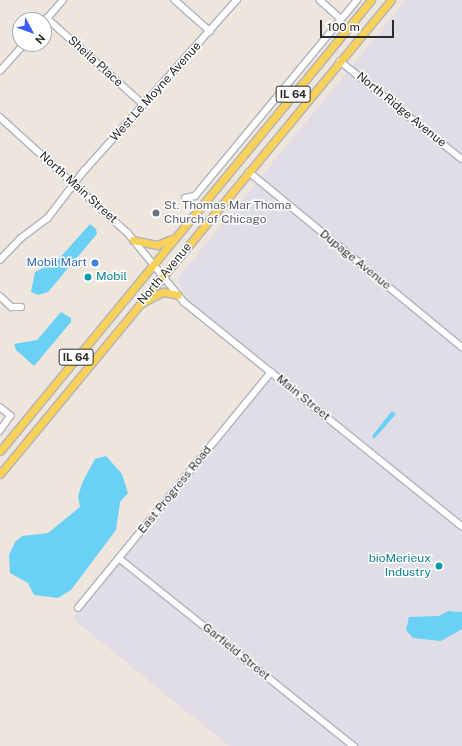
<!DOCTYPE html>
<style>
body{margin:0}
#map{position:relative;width:462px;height:746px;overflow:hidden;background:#eee6dd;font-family:"Public Sans",sans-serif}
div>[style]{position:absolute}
.industrial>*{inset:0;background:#e0dde6}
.water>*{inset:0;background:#6bd0f5}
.roads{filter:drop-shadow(1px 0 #b1b3c0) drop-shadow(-1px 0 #b1b3c0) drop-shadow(0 1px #b1b3c0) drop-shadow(0 -1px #b1b3c0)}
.minor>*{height:5.5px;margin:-2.75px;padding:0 2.75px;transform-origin:2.75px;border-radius:2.75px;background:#fff}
.major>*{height:7px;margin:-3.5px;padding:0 3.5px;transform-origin:3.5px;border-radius:3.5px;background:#f8d258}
.dots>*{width:11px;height:11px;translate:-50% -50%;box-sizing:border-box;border:2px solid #fff;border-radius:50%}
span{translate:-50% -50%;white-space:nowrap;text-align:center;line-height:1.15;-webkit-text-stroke:3px #fff;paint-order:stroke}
.shield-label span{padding:1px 3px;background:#fff;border:1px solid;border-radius:3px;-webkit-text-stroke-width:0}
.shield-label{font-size:11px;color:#2b2b2b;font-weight:700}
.street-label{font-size:12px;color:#2b2b2b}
.worship-label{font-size:12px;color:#5b616d}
.left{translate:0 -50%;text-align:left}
.shop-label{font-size:12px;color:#366cbe}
.right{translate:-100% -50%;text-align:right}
.culture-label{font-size:12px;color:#0d838f}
.north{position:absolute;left:12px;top:12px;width:40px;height:40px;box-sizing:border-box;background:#fff;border:1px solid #aaa;border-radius:50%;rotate:131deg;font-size:11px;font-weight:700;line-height:16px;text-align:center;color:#2b2b2b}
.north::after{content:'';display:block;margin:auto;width:14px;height:18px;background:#385eff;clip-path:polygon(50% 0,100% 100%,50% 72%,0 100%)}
.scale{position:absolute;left:320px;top:20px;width:74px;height:18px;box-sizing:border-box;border:2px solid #2b2b2b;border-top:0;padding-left:5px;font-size:12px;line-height:14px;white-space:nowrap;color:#2b2b2b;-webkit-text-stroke:3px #fff;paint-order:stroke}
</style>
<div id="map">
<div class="industrial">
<i style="clip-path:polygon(406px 0,462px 0,462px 522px,189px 302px,177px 279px)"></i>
<i style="clip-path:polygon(272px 375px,462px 528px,462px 746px,229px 746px,73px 619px)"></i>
</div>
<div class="water">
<i style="clip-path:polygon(90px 224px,96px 229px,97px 234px,48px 292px,38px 295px,31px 292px,35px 272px,57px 261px)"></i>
<i style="clip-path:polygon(61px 312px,71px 318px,71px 322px,34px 366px,16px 350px,14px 344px,37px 340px)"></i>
<i style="clip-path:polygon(392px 411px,396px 414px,374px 439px,372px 436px)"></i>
<i style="clip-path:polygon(106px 456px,122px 474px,128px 493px,120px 502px,116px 530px,71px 590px,58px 598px,34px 595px,28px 583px,10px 573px,9px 555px,15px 542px,22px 536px,48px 533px,80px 507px,78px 496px,83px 481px,95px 459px)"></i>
<i style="clip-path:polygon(448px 611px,462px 612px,462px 629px,441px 641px,413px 638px,406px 630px,409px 617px,439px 616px)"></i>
</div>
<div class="roads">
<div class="minor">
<i style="left:175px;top:0;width:47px;rotate:41.5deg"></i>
<i style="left:320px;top:0;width:28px;rotate:42deg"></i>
<i style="left:47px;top:18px;width:130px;rotate:41.9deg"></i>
<i style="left:44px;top:22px;width:29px;rotate:-49deg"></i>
<i style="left:340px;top:61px;width:156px;rotate:38.8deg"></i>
<i style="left:0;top:71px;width:36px;rotate:-48deg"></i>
<i style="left:0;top:117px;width:173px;rotate:42.2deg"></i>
<i style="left:128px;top:233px;width:89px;rotate:50.9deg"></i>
<i style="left:184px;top:302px;width:357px;rotate:38.9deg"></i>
<i style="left:249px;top:172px;width:276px;rotate:39.4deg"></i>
<i style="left:185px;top:198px;width:10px;rotate:-11deg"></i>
<i style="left:195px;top:196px;width:254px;rotate:-50.4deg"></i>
<i style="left:0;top:260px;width:29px;rotate:-46deg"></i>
<i style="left:20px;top:239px;width:34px;rotate:-37deg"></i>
<i style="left:47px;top:219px;width:61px;rotate:-52.4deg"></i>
<i style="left:84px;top:171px;width:229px;rotate:-48.2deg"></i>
<i style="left:0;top:296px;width:16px;rotate:43deg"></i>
<i style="left:12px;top:307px;width:9px"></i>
<i style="left:0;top:407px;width:14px;rotate:39deg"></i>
<i style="left:11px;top:416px;width:19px;rotate:126deg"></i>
<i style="left:119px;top:558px;width:301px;rotate:38.7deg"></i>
<i style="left:78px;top:608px;width:305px;rotate:-50.7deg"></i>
</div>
<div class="major">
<i style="left:133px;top:240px;width:25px;rotate:12deg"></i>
<i style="left:157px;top:245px;width:15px;rotate:-23deg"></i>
<i style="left:142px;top:303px;width:24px;rotate:-28deg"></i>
<i style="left:163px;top:292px;width:15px;rotate:11deg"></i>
<i style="left:0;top:451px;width:584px;rotate:-50.56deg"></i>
<i style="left:0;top:474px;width:614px;rotate:-50.48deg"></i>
</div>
</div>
<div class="dots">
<i style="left:156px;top:213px;background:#6b7280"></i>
<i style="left:95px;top:263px;background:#3f7fe0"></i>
<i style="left:88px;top:277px;background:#0f9aa8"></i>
<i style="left:439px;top:566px;background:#0f9aa8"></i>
</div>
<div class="shield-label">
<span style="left:293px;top:94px">IL 64</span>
<span style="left:76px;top:357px">IL 64</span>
</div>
<div class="street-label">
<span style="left:95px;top:62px;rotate:42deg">Sheila Place</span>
<span style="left:156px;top:92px;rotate:-48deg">West Le Moyne Avenue</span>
<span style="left:401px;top:110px;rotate:39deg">North Ridge Avenue</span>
<span style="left:78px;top:188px;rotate:42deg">North Main Street</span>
<span style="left:355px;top:260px;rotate:39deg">Dupage Avenue</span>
<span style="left:165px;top:274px;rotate:-50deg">North Avenue</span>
<span style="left:303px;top:398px;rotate:39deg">Main Street</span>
<span style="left:175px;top:490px;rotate:-51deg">East Progress Road</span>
<span style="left:236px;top:652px;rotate:39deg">Garfield Street</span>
</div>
<div class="worship-label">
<span class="left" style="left:164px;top:213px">St. Thomas Mar Thoma<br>Church of Chicago</span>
</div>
<div class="shop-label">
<span class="right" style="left:87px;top:263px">Mobil Mart</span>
</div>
<div class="culture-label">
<span class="left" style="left:96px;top:277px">Mobil</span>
<span class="right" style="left:431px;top:566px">bioMerieux<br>Industry</span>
</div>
<div class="north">N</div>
<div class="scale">100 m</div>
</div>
